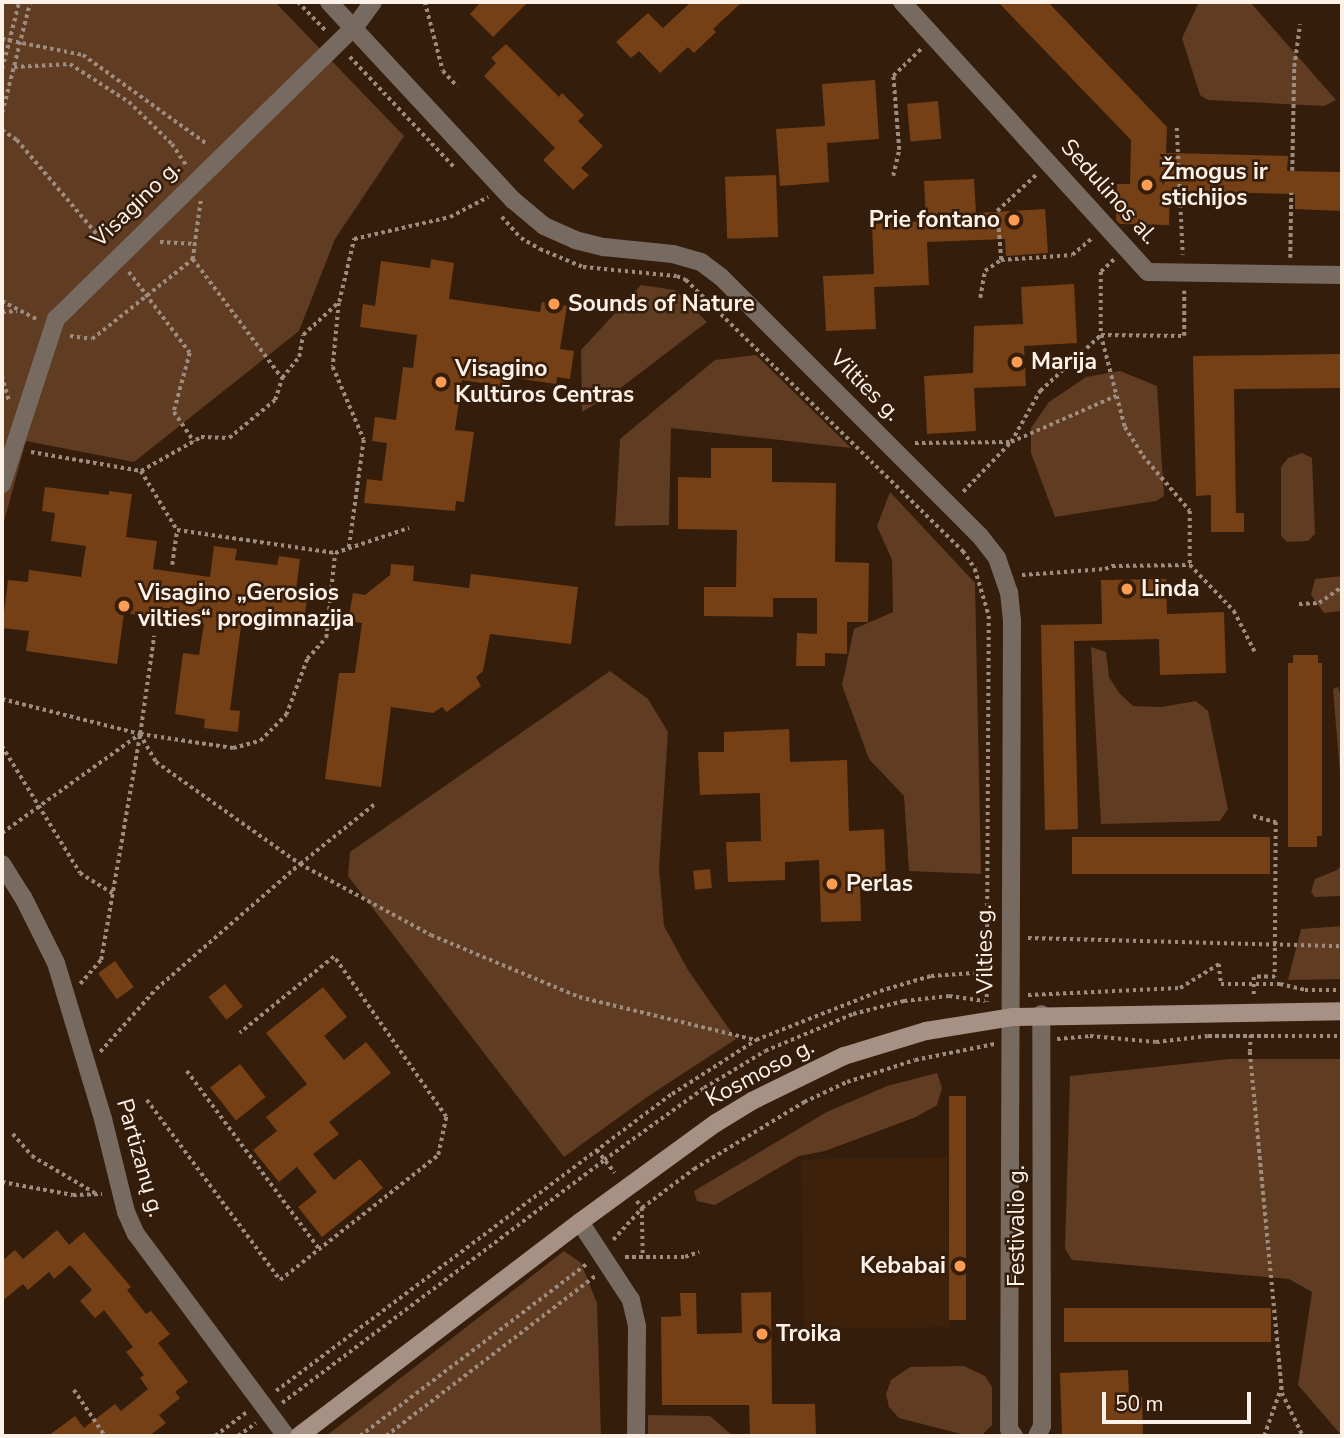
<!DOCTYPE html>
<meta charset="utf-8">
<style>
body{margin:0}
#map{position:relative;width:1344px;height:1438px;overflow:hidden;background:#351d0c;font-family:"Nunito Sans",sans-serif}
div>[style]{position:absolute}
.built>*{inset:0;background:#3e210a;transform-origin:0 0}
.green>*{inset:0;background:#5f3c22}
.building>*{inset:0;background:#754015;transform-origin:0 0}
.path>*{height:3.5px;margin-top:-1.75px;transform-origin:0;background:repeating-linear-gradient(90deg,#9e8c7f 0 3.5px,transparent 0 7px)}
.street>*{height:18px;margin:-9px;padding:0 9px;transform-origin:9px;border-radius:9px;background:#766a61}
.secondary>*{height:18px;margin:-9px;padding:0 9px;transform-origin:9px;border-radius:9px;background:#a69184}
.dots>*{width:19px;height:19px;translate:-50% -50%;box-sizing:border-box;border:4px solid #351d0c;border-radius:50%}
span{translate:-50% -50%;white-space:nowrap;text-align:center;line-height:1.15;-webkit-text-stroke:5px #351d0c;paint-order:stroke}
.poi-label{font-size:23px;color:#fef1e8;font-weight:700}
.left{translate:0 -50%;text-align:left}
.right{translate:-100% -50%;text-align:right}
.street-label{font-size:23px;color:#fef1e8}
.frame{position:absolute;inset:0;border:4px solid #fef1e8;pointer-events:none}
.scale{position:absolute;left:1102px;top:1392px;width:149px;height:32px;box-sizing:border-box;border:4px solid #fef1e8;border-top:0;padding-left:9px;font-size:21px;line-height:24px;white-space:nowrap;color:#fef1e8;-webkit-text-stroke:5px #351d0c;paint-order:stroke}
</style>
<div id="map">
<div class="built">
<i style="left:947px;top:1157px;width:170px;height:146px;rotate:89deg"></i>
</div>
<div class="green">
<i style="clip-path:polygon(2px 2px,275px 2px,404px 136px,335px 239px,299px 331px,134px 462px,26px 441px,2px 529px)"></i>
<i style="clip-path:polygon(1199px 2px,1250px 2px,1336px 100px,1324px 106px,1208px 100px,1200px 95px,1182px 38px)"></i>
<i style="clip-path:polygon(641px 285px,675px 290px,707px 322px,614px 393px,582px 412px,581px 350px)"></i>
<i style="clip-path:polygon(756px 355px,851px 448px,671px 428px,669px 525px,615px 526px,620px 439px,715px 360px)"></i>
<i style="clip-path:polygon(1120px 371px,1157px 386px,1164px 496px,1156px 501px,1055px 517px,1031px 453px,1031px 428px,1049px 402px,1086px 377px)"></i>
<i style="clip-path:polygon(1302px 453px,1312px 458px,1315px 534px,1308px 541px,1287px 542px,1281px 536px,1281px 467px,1288px 458px)"></i>
<i style="clip-path:polygon(890px 492px,975px 583px,981px 874px,909px 871px,904px 796px,869px 759px,842px 685px,854px 629px,893px 612px,892px 560px,877px 526px)"></i>
<i style="clip-path:polygon(1342px 576px,1342px 611px,1324px 613px,1311px 595px,1315px 579px)"></i>
<i style="clip-path:polygon(1091px 647px,1106px 652px,1109px 677px,1119px 693px,1133px 706px,1162px 707px,1196px 701px,1208px 711px,1228px 809px,1220px 821px,1101px 824px)"></i>
<i style="clip-path:polygon(610px 671px,648px 699px,668px 732px,659px 868px,664px 926px,688px 970px,736px 1039px,647px 1097px,564px 1157px,348px 876px,350px 852px)"></i>
<i style="clip-path:polygon(1338px 687px,1342px 699px,1342px 797px,1333px 689px)"></i>
<i style="clip-path:polygon(1342px 864px,1342px 896px,1315px 897px,1311px 892px,1315px 879px,1337px 870px)"></i>
<i style="clip-path:polygon(1342px 926px,1342px 979px,1288px 980px,1301px 929px)"></i>
<i style="clip-path:polygon(1230px 1059px,1342px 1059px,1342px 1436px,1298px 1385px,1312px 1292px,1289px 1279px,1072px 1260px,1065px 1249px,1070px 1076px)"></i>
<i style="clip-path:polygon(937px 1073px,942px 1088px,937px 1105px,916px 1117px,825px 1151px,799px 1156px,715px 1205px,697px 1201px,694px 1191px,827px 1112px,887px 1086px)"></i>
<i style="clip-path:polygon(564px 1251px,581px 1263px,597px 1303px,601px 1436px,326px 1436px)"></i>
<i style="clip-path:polygon(964px 1366px,985px 1376px,992px 1387px,992px 1425px,983px 1434px,961px 1434px,899px 1418px,889px 1407px,886px 1394px,891px 1380px,910px 1367px)"></i>
<i style="clip-path:polygon(648px 1415px,710px 1416px,733px 1436px,648px 1436px)"></i>
</div>
<div class="building">
<i style="clip-path:polygon(481px 2px,528px 2px,493px 37px,470px 14px)"></i>
<i style="clip-path:polygon(691px 2px,742px 2px,713px 29px,716px 32px,694px 53px,688px 47px,660px 73px,639px 51px,631px 58px,616px 42px,648px 13px,663px 28px)"></i>
<i style="clip-path:polygon(998px 2px,1048px 2px,1167px 127px,1166px 153px,1288px 156px,1287px 171px,1342px 172px,1342px 211px,1295px 209px,1295px 194px,1170px 191px,1169px 225px,1120px 224px,1116px 220px,1117px 184px,1130px 184px,1131px 140px)"></i>
<i style="clip-path:polygon(506px 44px,559px 97px,562px 93px,584px 115px,578px 121px,603px 146px,581px 168px,589px 175px,573px 190px,543px 160px,555px 148px,484px 76px,496px 63px,491px 58px)"></i>
<i style="clip-path:polygon(875px 80px,879px 139px,827px 143px,829px 182px,780px 186px,776px 129px,825px 126px,822px 84px)"></i>
<i style="left:938px;top:101px;width:38px;height:31px;rotate:85deg"></i>
<i style="left:776px;top:175px;width:62px;height:51px;rotate:88deg"></i>
<i style="clip-path:polygon(974px 179px,976px 213px,1045px 209px,1048px 253px,1006px 256px,1005px 239px,927px 242px,929px 285px,874px 287px,876px 329px,826px 331px,823px 276px,874px 274px,872px 224px,926px 221px,924px 181px)"></i>
<i style="clip-path:polygon(431px 259px,454px 263px,449px 299px,540px 312px,542px 302px,567px 306px,560px 349px,574px 351px,570px 379px,557px 377px,556px 384px,508px 377px,506px 387px,462px 380px,455px 430px,474px 432px,464px 502px,456px 501px,455px 511px,364px 503px,367px 479px,382px 481px,387px 443px,372px 441px,375px 417px,396px 420px,403px 367px,413px 368px,417px 335px,360px 327px,363px 304px,375px 306px,381px 261px,430px 268px)"></i>
<i style="clip-path:polygon(1074px 284px,1077px 343px,1024px 346px,1026px 386px,974px 388px,976px 431px,927px 434px,924px 376px,973px 373px,974px 326px,1023px 324px,1021px 287px)"></i>
<i style="clip-path:polygon(1342px 354px,1342px 388px,1234px 389px,1236px 513px,1244px 513px,1244px 532px,1211px 532px,1211px 495px,1196px 496px,1193px 356px)"></i>
<i style="clip-path:polygon(711px 448px,772px 448px,772px 482px,836px 483px,835px 562px,869px 563px,868px 622px,847px 622px,847px 654px,825px 653px,825px 666px,796px 666px,797px 633px,817px 634px,817px 598px,773px 598px,773px 617px,704px 616px,704px 587px,736px 587px,737px 530px,678px 529px,678px 477px,711px 478px)"></i>
<i style="clip-path:polygon(45px 487px,109px 495px,109px 491px,132px 494px,126px 537px,157px 541px,153px 569px,210px 577px,214px 546px,237px 549px,235px 560px,277px 565px,279px 556px,300px 559px,296px 590px,308px 592px,303px 627px,242px 618px,230px 710px,240px 711px,238px 732px,204px 728px,205px 719px,175px 714px,183px 653px,199px 655px,204px 624px,124px 613px,117px 664px,26px 651px,29px 631px,2px 628px,8px 580px,28px 582px,29px 570px,81px 577px,86px 546px,51px 541px,55px 513px,42px 511px)"></i>
<i style="clip-path:polygon(391px 564px,414px 566px,413px 581px,469px 588px,471px 574px,578px 587px,571px 644px,490px 634px,483px 671px,476px 677px,481px 686px,447px 712px,442px 707px,433px 713px,391px 707px,381px 787px,325px 779px,339px 673px,355px 673px,362px 623px,348px 621px,353px 593px,365px 595px,390px 575px)"></i>
<i style="clip-path:polygon(1166px 579px,1167px 614px,1224px 612px,1226px 673px,1160px 675px,1159px 639px,1074px 641px,1078px 829px,1045px 830px,1041px 625px,1102px 624px,1101px 580px)"></i>
<i style="clip-path:polygon(1293px 655px,1318px 655px,1318px 663px,1322px 663px,1322px 836px,1317px 836px,1317px 847px,1288px 847px,1288px 663px,1293px 663px)"></i>
<i style="clip-path:polygon(789px 729px,790px 762px,847px 760px,849px 831px,884px 829px,886px 885px,860px 886px,861px 921px,821px 922px,819px 860px,785px 862px,785px 880px,728px 882px,726px 842px,761px 841px,760px 793px,700px 795px,698px 752px,724px 752px,724px 732px)"></i>
<i style="left:1270px;top:837px;width:37px;height:198px;rotate:90deg"></i>
<i style="left:710px;top:869px;width:19px;height:17px;rotate:84deg"></i>
<i style="left:115px;top:961px;width:32px;height:21px;rotate:54deg"></i>
<i style="left:225px;top:984px;width:29px;height:21px;rotate:52deg"></i>
<i style="clip-path:polygon(323px 987px,347px 1017px,324px 1036px,344px 1060px,366px 1042px,391px 1073px,329px 1122px,339px 1134px,313px 1154px,334px 1180px,360px 1159px,383px 1188px,322px 1237px,298px 1207px,317px 1192px,297px 1167px,279px 1182px,253px 1150px,277px 1131px,266px 1117px,307px 1084px,266px 1033px)"></i>
<i style="left:240px;top:1064px;width:42px;height:38px;rotate:52deg"></i>
<i style="left:949px;top:1096px;width:17px;height:224px"></i>
<i style="clip-path:polygon(57px 1230px,69px 1245px,84px 1232px,131px 1287px,127px 1290px,146px 1314px,151px 1311px,170px 1334px,158px 1343px,188px 1382px,175px 1392px,180px 1398px,159px 1415px,166px 1423px,149px 1436px,48px 1436px,75px 1416px,84px 1428px,115px 1404px,121px 1411px,148px 1389px,140px 1378px,144px 1375px,126px 1352px,133px 1347px,104px 1310px,95px 1318px,80px 1301px,92px 1290px,70px 1265px,54px 1279px,49px 1272px,28px 1290px,23px 1284px,2px 1301px,2px 1261px,15px 1250px,23px 1259px)"></i>
<i style="clip-path:polygon(771px 1292px,772px 1404px,815px 1404px,816px 1436px,750px 1436px,749px 1405px,662px 1405px,661px 1317px,681px 1316px,680px 1293px,696px 1293px,697px 1334px,742px 1333px,741px 1293px)"></i>
<i style="left:1064px;top:1308px;width:207px;height:34px"></i>
<i style="clip-path:polygon(1128px 1370px,1129px 1398px,1142px 1397px,1143px 1435px,1062px 1436px,1060px 1373px)"></i>
</div>
<div class="path">
<i style="left:298px;top:2px;width:40px;rotate:46deg"></i>
<i style="left:425px;top:2px;width:71px;rotate:75.4deg"></i>
<i style="left:443px;top:71px;width:21px;rotate:47deg"></i>
<i style="left:2px;top:39px;width:83px;rotate:11.2deg"></i>
<i style="left:83px;top:55px;width:153px;rotate:35.7deg"></i>
<i style="left:350px;top:57px;width:153px;rotate:46.6deg"></i>
<i style="left:14px;top:67px;width:56px;rotate:-3.1deg"></i>
<i style="left:70px;top:64px;width:70px;rotate:32.8deg"></i>
<i style="left:129px;top:102px;width:60px;rotate:44.3deg"></i>
<i style="left:172px;top:144px;width:25px;rotate:56deg"></i>
<i style="left:2px;top:69px;width:69px;rotate:-75.8deg"></i>
<i style="left:2px;top:113px;width:114px;rotate:-75.8deg"></i>
<i style="left:1177px;top:128px;width:127px;rotate:87.3deg"></i>
<i style="left:2px;top:130px;width:18px;rotate:34deg"></i>
<i style="left:17px;top:140px;width:138px;rotate:49.7deg"></i>
<i style="left:1292px;top:171px;width:104px;rotate:-88.9deg"></i>
<i style="left:1294px;top:67px;width:43px;rotate:-82.1deg"></i>
<i style="left:893px;top:176px;width:27px;rotate:-77deg"></i>
<i style="left:899px;top:150px;width:74px;rotate:-94.6deg"></i>
<i style="left:893px;top:76px;width:40px;rotate:-44deg"></i>
<i style="left:201px;top:201px;width:59px;rotate:97.9deg"></i>
<i style="left:193px;top:259px;width:149px;rotate:53.2deg"></i>
<i style="left:502px;top:217px;width:28px;rotate:48deg"></i>
<i style="left:521px;top:238px;width:22px;rotate:30deg"></i>
<i style="left:540px;top:249px;width:47px;rotate:22.7deg"></i>
<i style="left:583px;top:267px;width:94px;rotate:5.5deg"></i>
<i style="left:677px;top:276px;width:10px;rotate:24deg"></i>
<i style="left:686px;top:280px;width:388px;rotate:44.4deg"></i>
<i style="left:963px;top:551px;width:22px;rotate:56deg"></i>
<i style="left:975px;top:569px;width:49px;rotate:73.4deg"></i>
<i style="left:989px;top:616px;width:386px;rotate:90.3deg"></i>
<i style="left:160px;top:242px;width:36px;rotate:3deg"></i>
<i style="left:1290px;top:258px;width:65px;rotate:-89.1deg"></i>
<i style="left:1001px;top:260px;width:49px;rotate:-94.7deg"></i>
<i style="left:997px;top:211px;width:54px;rotate:-42.8deg"></i>
<i style="left:1114px;top:260px;width:18px;rotate:137deg"></i>
<i style="left:1101px;top:272px;width:63px;rotate:90deg"></i>
<i style="left:1101px;top:335px;width:95px;rotate:75.4deg"></i>
<i style="left:1125px;top:427px;width:34px;rotate:58deg"></i>
<i style="left:1143px;top:456px;width:72px;rotate:49.5deg"></i>
<i style="left:1190px;top:511px;width:54px;rotate:90deg"></i>
<i style="left:1190px;top:565px;width:64px;rotate:46.3deg"></i>
<i style="left:1234px;top:611px;width:46px;rotate:62.9deg"></i>
<i style="left:129px;top:272px;width:101px;rotate:53deg"></i>
<i style="left:190px;top:353px;width:61px;rotate:105.2deg"></i>
<i style="left:174px;top:412px;width:36px;rotate:56deg"></i>
<i style="left:980px;top:298px;width:27px;rotate:-80deg"></i>
<i style="left:985px;top:271px;width:19px;rotate:-35deg"></i>
<i style="left:1001px;top:260px;width:71px;rotate:-4deg"></i>
<i style="left:1072px;top:255px;width:26px;rotate:-40deg"></i>
<i style="left:2px;top:301px;width:41px;rotate:27.8deg"></i>
<i style="left:339px;top:303px;width:64px;rotate:95.4deg"></i>
<i style="left:333px;top:367px;width:79px;rotate:67deg"></i>
<i style="left:364px;top:440px;width:109px;rotate:97.9deg"></i>
<i style="left:2px;top:312px;width:15px;rotate:-4deg"></i>
<i style="left:70px;top:336px;width:22px;rotate:8deg"></i>
<i style="left:92px;top:339px;width:129px;rotate:-38.4deg"></i>
<i style="left:2px;top:376px;width:26px;rotate:74deg"></i>
<i style="left:915px;top:443px;width:96px;rotate:-0.6deg"></i>
<i style="left:1011px;top:442px;width:115px;rotate:-23.7deg"></i>
<i style="left:31px;top:452px;width:112px;rotate:9.8deg"></i>
<i style="left:141px;top:471px;width:69px;rotate:58.6deg"></i>
<i style="left:177px;top:530px;width:160px;rotate:8.3deg"></i>
<i style="left:141px;top:471px;width:69px;rotate:-29.5deg"></i>
<i style="left:201px;top:437px;width:28px;rotate:2deg"></i>
<i style="left:229px;top:438px;width:60px;rotate:-39.6deg"></i>
<i style="left:275px;top:400px;width:23px;rotate:-72deg"></i>
<i style="left:282px;top:378px;width:27px;rotate:-51deg"></i>
<i style="left:299px;top:357px;width:22px;rotate:-80deg"></i>
<i style="left:303px;top:335px;width:49px;rotate:-42.5deg"></i>
<i style="left:339px;top:302px;width:65px;rotate:-76.6deg"></i>
<i style="left:354px;top:239px;width:98px;rotate:-12.9deg"></i>
<i style="left:450px;top:217px;width:43px;rotate:-27.8deg"></i>
<i style="left:963px;top:492px;width:69px;rotate:-46.2deg"></i>
<i style="left:1011px;top:442px;width:59px;rotate:-60.4deg"></i>
<i style="left:1040px;top:391px;width:83px;rotate:-42.6deg"></i>
<i style="left:1101px;top:335px;width:83px;rotate:0.7deg"></i>
<i style="left:1184px;top:336px;width:45px;rotate:-90deg"></i>
<i style="left:172px;top:565px;width:35px;rotate:-82deg"></i>
<i style="left:1022px;top:575px;width:83px;rotate:-4.1deg"></i>
<i style="left:1105px;top:569px;width:8px;rotate:-23deg"></i>
<i style="left:1112px;top:566px;width:78px;rotate:-0.7deg"></i>
<i style="left:1299px;top:604px;width:20px;rotate:-3deg"></i>
<i style="left:1319px;top:603px;width:28px;rotate:-35deg"></i>
<i style="left:2px;top:699px;width:142px;rotate:14.2deg"></i>
<i style="left:140px;top:734px;width:99px;rotate:-81.9deg"></i>
<i style="left:2px;top:746px;width:149px;rotate:58.4deg"></i>
<i style="left:80px;top:873px;width:39px;rotate:32deg"></i>
<i style="left:1253px;top:816px;width:24px;rotate:15deg"></i>
<i style="left:1276px;top:822px;width:155px;rotate:90.4deg"></i>
<i style="left:1275px;top:977px;width:21px;rotate:180deg"></i>
<i style="left:1254px;top:977px;width:19px;rotate:90deg"></i>
<i style="left:2px;top:833px;width:170px;rotate:-35.7deg"></i>
<i style="left:140px;top:734px;width:32px;rotate:60deg"></i>
<i style="left:156px;top:762px;width:176px;rotate:35.3deg"></i>
<i style="left:300px;top:864px;width:149px;rotate:28.5deg"></i>
<i style="left:431px;top:935px;width:160px;rotate:22.7deg"></i>
<i style="left:579px;top:997px;width:182px;rotate:13.7deg"></i>
<i style="left:1028px;top:938px;width:314px;rotate:1.5deg"></i>
<i style="left:80px;top:984px;width:32px;rotate:-49deg"></i>
<i style="left:101px;top:960px;width:229px;rotate:-80.2deg"></i>
<i style="left:140px;top:734px;width:94px;rotate:8.6deg"></i>
<i style="left:233px;top:748px;width:28px;rotate:-15deg"></i>
<i style="left:260px;top:741px;width:37px;rotate:-45deg"></i>
<i style="left:286px;top:715px;width:60px;rotate:-69.4deg"></i>
<i style="left:307px;top:659px;width:28px;rotate:-48deg"></i>
<i style="left:326px;top:638px;width:85px;rotate:-84deg"></i>
<i style="left:335px;top:553px;width:78px;rotate:-18.7deg"></i>
<i style="left:1028px;top:995px;width:152px;rotate:-2.6deg"></i>
<i style="left:1180px;top:988px;width:46px;rotate:-31.6deg"></i>
<i style="left:1219px;top:964px;width:20px;rotate:84deg"></i>
<i style="left:1221px;top:984px;width:59px"></i>
<i style="left:1280px;top:984px;width:26px;rotate:13deg"></i>
<i style="left:1305px;top:990px;width:37px"></i>
<i style="left:1251px;top:1035px;width:17px;rotate:93deg"></i>
<i style="left:1250px;top:1052px;width:342px;rotate:84.6deg"></i>
<i style="left:1282px;top:1393px;width:48px;rotate:64deg"></i>
<i style="left:1057px;top:1039px;width:33px;rotate:-5deg"></i>
<i style="left:1090px;top:1036px;width:66px;rotate:5.2deg"></i>
<i style="left:1156px;top:1042px;width:52px;rotate:-6.6deg"></i>
<i style="left:1208px;top:1036px;width:134px"></i>
<i style="left:100px;top:1052px;width:84px;rotate:-48.4deg"></i>
<i style="left:156px;top:989px;width:191px;rotate:-41deg"></i>
<i style="left:300px;top:864px;width:96px;rotate:-38.7deg"></i>
<i style="left:187px;top:1071px;width:222px;rotate:53.4deg"></i>
<i style="left:147px;top:1100px;width:224px;rotate:53.5deg"></i>
<i style="left:280px;top:1280px;width:201px;rotate:-38.3deg"></i>
<i style="left:438px;top:1155px;width:39px;rotate:-78deg"></i>
<i style="left:446px;top:1117px;width:195px;rotate:-125deg"></i>
<i style="left:334px;top:957px;width:121px;rotate:141deg"></i>
<i style="left:13px;top:1134px;width:29px;rotate:49deg"></i>
<i style="left:32px;top:1156px;width:73px;rotate:30.4deg"></i>
<i style="left:597px;top:1150px;width:29px;rotate:52deg"></i>
<i style="left:2px;top:1182px;width:72px;rotate:10.4deg"></i>
<i style="left:73px;top:1195px;width:29px;rotate:-2deg"></i>
<i style="left:637px;top:1201px;width:9px;rotate:54deg"></i>
<i style="left:642px;top:1208px;width:47px;rotate:88.8deg"></i>
<i style="left:613px;top:1240px;width:43px;rotate:-47.8deg"></i>
<i style="left:642px;top:1208px;width:65px;rotate:-36.9deg"></i>
<i style="left:694px;top:1169px;width:129px;rotate:-31.3deg"></i>
<i style="left:804px;top:1102px;width:47px;rotate:-24.9deg"></i>
<i style="left:847px;top:1082px;width:71px;rotate:-17.9deg"></i>
<i style="left:915px;top:1060px;width:81px;rotate:-11.4deg"></i>
<i style="left:625px;top:1257px;width:60px"></i>
<i style="left:685px;top:1257px;width:15px;rotate:-20deg"></i>
<i style="left:74px;top:1390px;width:55px;rotate:56deg"></i>
<i style="left:276px;top:1391px;width:495px;rotate:-36.9deg"></i>
<i style="left:672px;top:1094px;width:100px;rotate:-32.7deg"></i>
<i style="left:756px;top:1040px;width:133px;rotate:-21.6deg"></i>
<i style="left:880px;top:991px;width:53px;rotate:-16.4deg"></i>
<i style="left:931px;top:976px;width:56px;rotate:-4.1deg"></i>
<i style="left:282px;top:1403px;width:403px;rotate:-37deg"></i>
<i style="left:604px;top:1160px;width:123px;rotate:-35.8deg"></i>
<i style="left:704px;top:1088px;width:71px;rotate:-31.2deg"></i>
<i style="left:765px;top:1051px;width:95px;rotate:-22.8deg"></i>
<i style="left:853px;top:1014px;width:53px;rotate:-14.3deg"></i>
<i style="left:904px;top:1001px;width:45px;rotate:-6.3deg"></i>
<i style="left:949px;top:996px;width:36px;rotate:8deg"></i>
<i style="left:215px;top:1436px;width:40px;rotate:-37deg"></i>
<i style="left:238px;top:1436px;width:22px;rotate:-36deg"></i>
<i style="left:360px;top:1436px;width:285px;rotate:-37.2deg"></i>
<i style="left:386px;top:1436px;width:263px;rotate:-37.4deg"></i>
<i style="left:1264px;top:1436px;width:51px;rotate:-70.5deg"></i>
</div>
<div class="street">
<i style="left:329px;top:2px;width:270px;rotate:47.1deg"></i>
<i style="left:513px;top:200px;width:40px;rotate:40deg"></i>
<i style="left:544px;top:226px;width:34px;rotate:24deg"></i>
<i style="left:575px;top:240px;width:30px;rotate:14deg"></i>
<i style="left:604px;top:247px;width:69px;rotate:5.8deg"></i>
<i style="left:673px;top:254px;width:29px;rotate:16deg"></i>
<i style="left:701px;top:262px;width:25px;rotate:37deg"></i>
<i style="left:721px;top:277px;width:366px;rotate:45deg"></i>
<i style="left:980px;top:536px;width:28px;rotate:52deg"></i>
<i style="left:997px;top:558px;width:36px;rotate:71deg"></i>
<i style="left:1009px;top:592px;width:29px;rotate:84deg"></i>
<i style="left:1012px;top:621px;width:808px;rotate:90.21deg"></i>
<i style="left:1009px;top:1429px;width:9px;rotate:54deg"></i>
<i style="left:902px;top:2px;width:365px;rotate:47.7deg"></i>
<i style="left:1148px;top:272px;width:194px;rotate:0.9deg"></i>
<i style="left:2px;top:484px;width:174px;rotate:-71.9deg"></i>
<i style="left:56px;top:319px;width:421px;rotate:-44.4deg"></i>
<i style="left:357px;top:24px;width:27px;rotate:-54deg"></i>
<i style="left:2px;top:864px;width:39px;rotate:58deg"></i>
<i style="left:23px;top:897px;width:74px;rotate:63.4deg"></i>
<i style="left:56px;top:963px;width:163px;rotate:73.2deg"></i>
<i style="left:103px;top:1119px;width:96px;rotate:76.1deg"></i>
<i style="left:126px;top:1212px;width:24px;rotate:66deg"></i>
<i style="left:136px;top:1234px;width:252px;rotate:53.4deg"></i>
<i style="left:580px;top:1222px;width:93px;rotate:56.8deg"></i>
<i style="left:631px;top:1300px;width:28px;rotate:77deg"></i>
<i style="left:637px;top:1327px;width:109px;rotate:90.5deg"></i>
<i style="left:1037px;top:1436px;width:11px;rotate:-63deg"></i>
<i style="left:1042px;top:1426px;width:412px;rotate:-90.1deg"></i>
</div>
<div class="secondary">
<i style="left:299px;top:1436px;width:353px;rotate:-37.3deg"></i>
<i style="left:580px;top:1222px;width:168px;rotate:-36.1deg"></i>
<i style="left:716px;top:1123px;width:42px;rotate:-31.4deg"></i>
<i style="left:752px;top:1101px;width:102px;rotate:-26.1deg"></i>
<i style="left:844px;top:1056px;width:86px;rotate:-17deg"></i>
<i style="left:926px;top:1031px;width:87px;rotate:-9.2deg"></i>
<i style="left:1012px;top:1017px;width:330px;rotate:-1deg"></i>
</div>
<div class="dots">
<i style="left:1147px;top:185px;background:#fd9d54"></i>
<i style="left:1014px;top:220px;background:#fd9d54"></i>
<i style="left:554px;top:304px;background:#fd9d54"></i>
<i style="left:1017px;top:362px;background:#fd9d54"></i>
<i style="left:441px;top:382px;background:#fd9d54"></i>
<i style="left:1127px;top:589px;background:#fd9d54"></i>
<i style="left:124px;top:606px;background:#fd9d54"></i>
<i style="left:832px;top:884px;background:#fd9d54"></i>
<i style="left:960px;top:1266px;background:#fd9d54"></i>
<i style="left:762px;top:1334px;background:#fd9d54"></i>
</div>
<div class="poi-label">
<span class="left" style="left:1161px;top:185px">Žmogus ir<br>stichijos</span>
<span class="right" style="left:1000px;top:220px">Prie fontano</span>
<span class="left" style="left:568px;top:304px">Sounds of Nature</span>
<span class="left" style="left:1031px;top:362px">Marija</span>
<span class="left" style="left:455px;top:382px">Visagino<br>Kultūros Centras</span>
<span class="left" style="left:1141px;top:589px">Linda</span>
<span class="left" style="left:138px;top:606px">Visagino „Gerosios<br>vilties“ progimnazija</span>
<span class="left" style="left:846px;top:884px">Perlas</span>
<span class="right" style="left:946px;top:1266px">Kebabai</span>
<span class="left" style="left:776px;top:1334px">Troika</span>
</div>
<div class="street-label">
<span style="left:1109px;top:192px;rotate:48deg">Sedulinos al.</span>
<span style="left:136px;top:204px;rotate:-44deg">Visagino g.</span>
<span style="left:865px;top:386px;rotate:45deg">Vilties g.</span>
<span style="left:985px;top:949px;rotate:-91deg">Vilties g.</span>
<span style="left:760px;top:1073px;rotate:-28deg">Kosmoso g.</span>
<span style="left:140px;top:1158px;rotate:74deg">Partizanų g.</span>
<span style="left:1017px;top:1226px;rotate:-90deg">Festivalio g.</span>
</div>
<div class="frame"></div>
<div class="scale">50 m</div>
</div>
